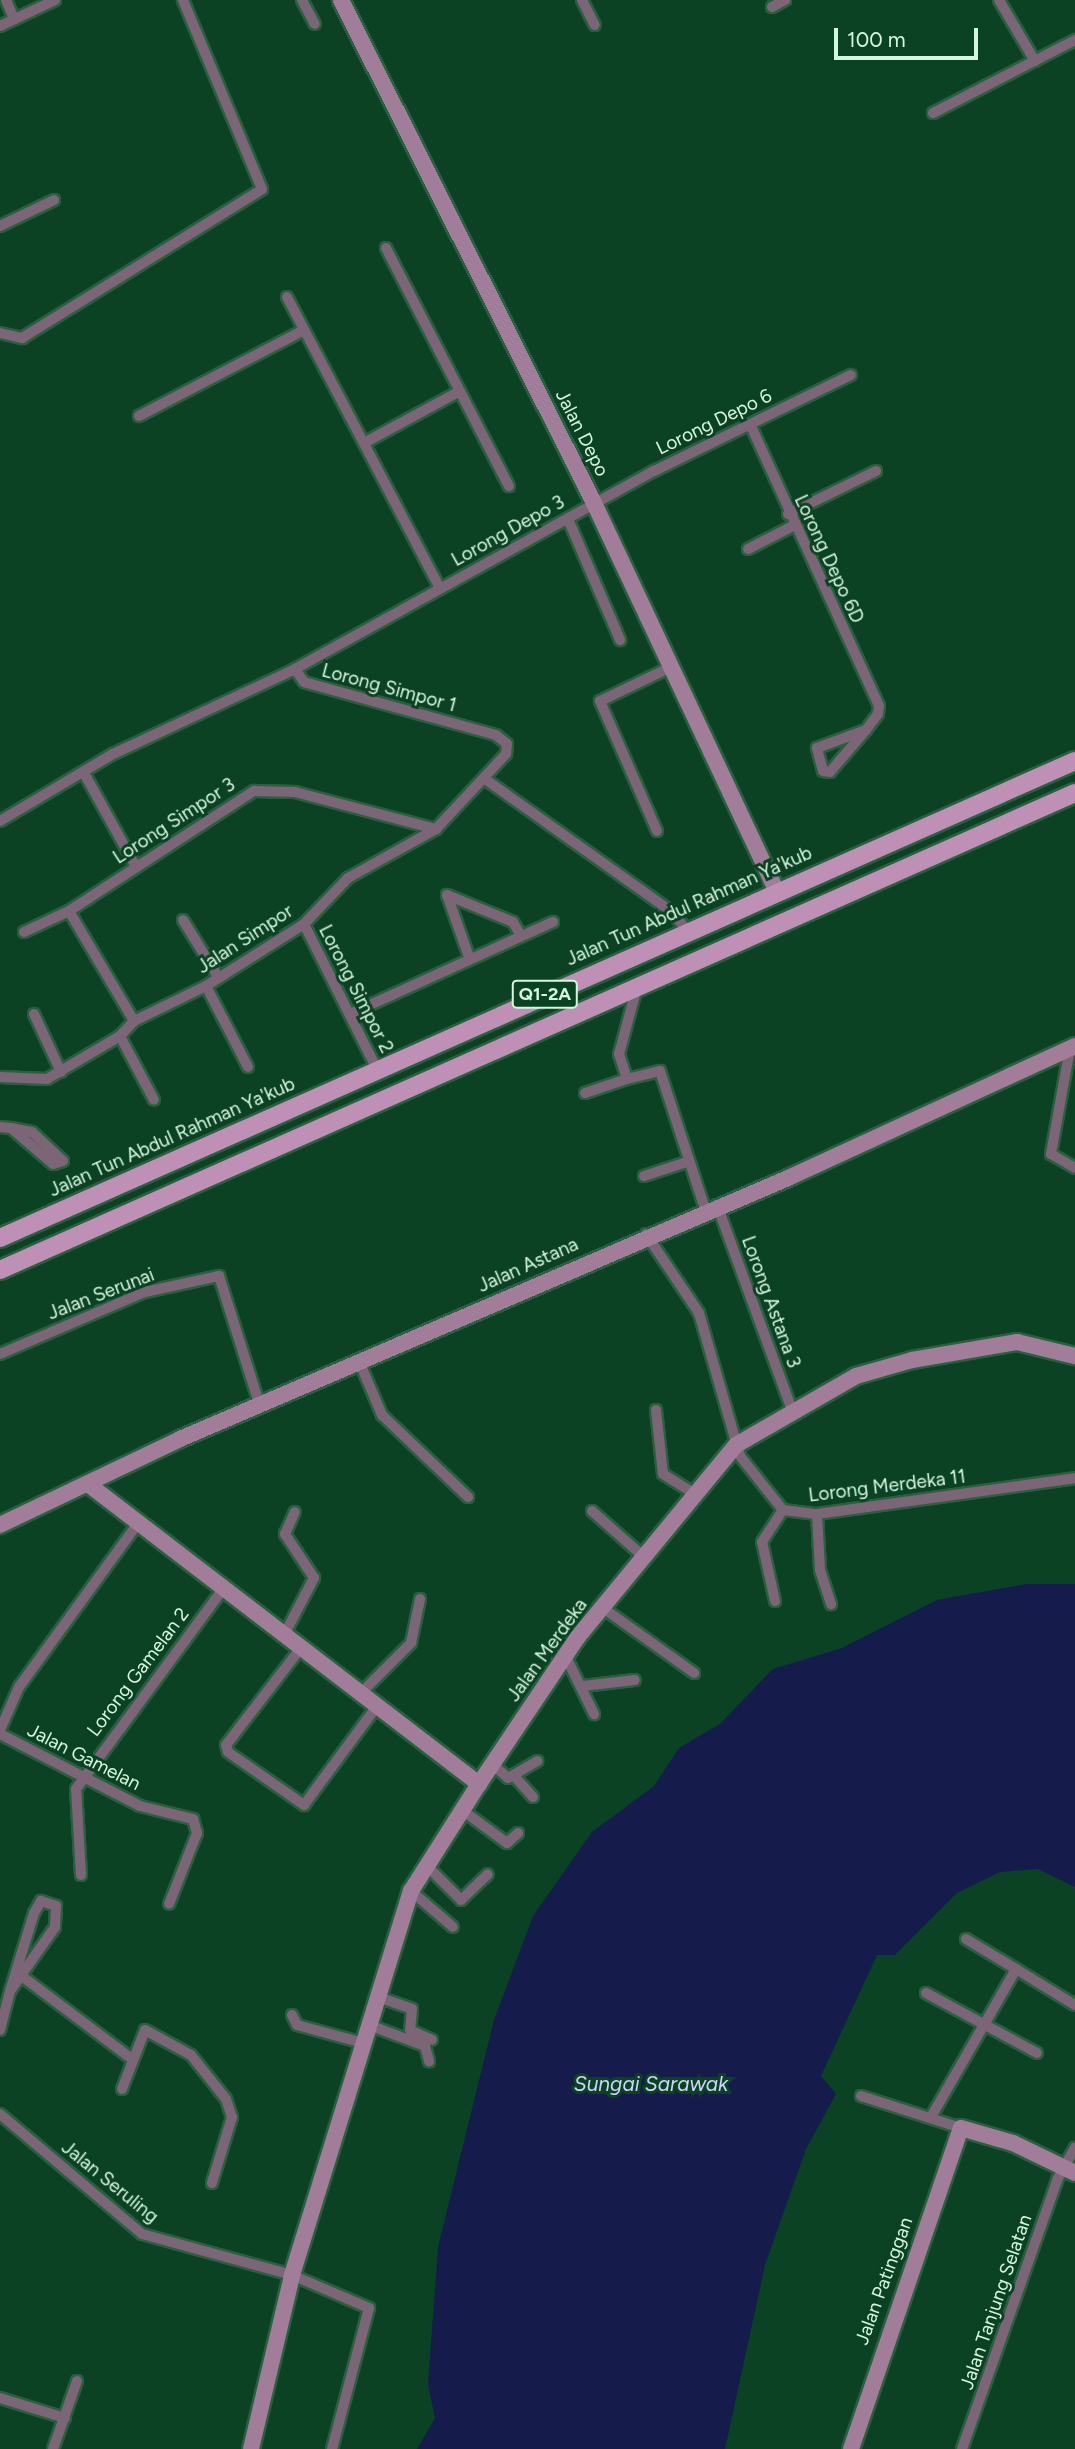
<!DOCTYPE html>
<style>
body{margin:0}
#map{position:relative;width:1075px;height:2449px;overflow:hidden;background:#0a4223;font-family:Figtree,sans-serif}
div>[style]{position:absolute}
.water>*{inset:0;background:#151b4b}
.roads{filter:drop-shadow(2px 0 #2a5f41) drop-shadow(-2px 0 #2a5f41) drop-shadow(0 2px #2a5f41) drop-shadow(0 -2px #2a5f41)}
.street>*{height:10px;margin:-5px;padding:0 5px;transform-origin:5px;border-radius:5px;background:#7c6577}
.secondary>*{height:16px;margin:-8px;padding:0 8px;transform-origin:8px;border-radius:8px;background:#a27d9a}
.primary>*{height:18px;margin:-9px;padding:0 9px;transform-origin:9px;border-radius:9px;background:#bf90b5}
span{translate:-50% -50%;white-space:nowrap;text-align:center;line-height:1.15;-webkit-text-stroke:6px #0a4223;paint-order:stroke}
.shield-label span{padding:2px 5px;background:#0a4223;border:2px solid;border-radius:5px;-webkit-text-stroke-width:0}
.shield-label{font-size:18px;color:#d5f7de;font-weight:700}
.street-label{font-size:19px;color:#d5f7de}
.water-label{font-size:21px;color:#cdd6f8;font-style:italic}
.scale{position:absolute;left:834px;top:28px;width:144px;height:32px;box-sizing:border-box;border:4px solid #d5f7de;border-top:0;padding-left:9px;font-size:21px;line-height:24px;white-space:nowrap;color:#d5f7de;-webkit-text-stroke:5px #0a4223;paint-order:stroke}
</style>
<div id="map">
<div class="water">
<i style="clip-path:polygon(1027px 1584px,1075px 1584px,1075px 1887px,1038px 1869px,1000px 1872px,957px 1893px,895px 1955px,877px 1955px,821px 2076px,836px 2094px,806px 2149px,765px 2265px,725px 2449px,417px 2449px,435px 2418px,428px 2385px,438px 2247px,494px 2020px,533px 1916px,592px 1832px,654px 1786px,679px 1748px,720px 1724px,773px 1669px,842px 1648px,937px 1600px)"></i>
</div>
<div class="roads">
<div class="street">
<i style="left:6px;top:0;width:21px;rotate:67deg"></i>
<i style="left:302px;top:0;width:27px;rotate:62deg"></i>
<i style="left:582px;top:0;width:28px;rotate:63deg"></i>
<i style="left:999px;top:0;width:71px;rotate:59.5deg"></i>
<i style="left:772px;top:7px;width:15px;rotate:-28deg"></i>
<i style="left:0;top:26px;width:61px;rotate:-25.3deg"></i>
<i style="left:933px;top:113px;width:160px;rotate:-27.2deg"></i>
<i style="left:0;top:226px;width:60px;rotate:-25.7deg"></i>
<i style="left:386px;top:248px;width:268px;rotate:62.7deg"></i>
<i style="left:287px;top:297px;width:329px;rotate:62.3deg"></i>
<i style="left:0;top:333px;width:23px;rotate:13deg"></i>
<i style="left:22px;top:338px;width:282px;rotate:-31.8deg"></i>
<i style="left:262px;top:189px;width:205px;rotate:-112.7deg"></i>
<i style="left:139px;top:416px;width:186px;rotate:-27.5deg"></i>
<i style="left:750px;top:424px;width:310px;rotate:65.4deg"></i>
<i style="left:879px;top:706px;width:8px;rotate:97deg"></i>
<i style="left:878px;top:714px;width:20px;rotate:127deg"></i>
<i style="left:866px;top:730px;width:55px;rotate:130.6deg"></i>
<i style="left:830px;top:772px;width:7px;rotate:-172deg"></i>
<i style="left:823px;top:771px;width:24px;rotate:-105deg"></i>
<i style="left:817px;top:748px;width:52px;rotate:-20.2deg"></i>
<i style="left:364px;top:443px;width:109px;rotate:-28.4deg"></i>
<i style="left:788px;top:514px;width:98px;rotate:-26deg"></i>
<i style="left:568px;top:519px;width:132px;rotate:66.7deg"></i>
<i style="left:748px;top:549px;width:51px;rotate:-27.1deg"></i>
<i style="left:84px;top:773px;width:107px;rotate:61deg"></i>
<i style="left:485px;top:779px;width:228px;rotate:35.4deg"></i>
<i style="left:671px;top:911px;width:25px;rotate:50deg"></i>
<i style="left:0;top:821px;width:131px;rotate:-30.7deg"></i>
<i style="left:113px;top:754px;width:201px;rotate:-25deg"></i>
<i style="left:295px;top:669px;width:410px;rotate:-28.9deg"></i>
<i style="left:654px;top:471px;width:219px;rotate:-26deg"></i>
<i style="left:657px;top:831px;width:142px;rotate:-113.7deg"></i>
<i style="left:600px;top:701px;width:79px;rotate:-25.6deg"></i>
<i style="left:69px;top:911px;width:128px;rotate:59.4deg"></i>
<i style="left:183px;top:920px;width:65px;rotate:58.3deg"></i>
<i style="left:304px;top:924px;width:162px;rotate:63.3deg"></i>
<i style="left:24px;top:932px;width:50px;rotate:-25deg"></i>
<i style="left:69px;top:911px;width:221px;rotate:-33deg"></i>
<i style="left:254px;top:791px;width:41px;rotate:1.4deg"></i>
<i style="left:295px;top:792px;width:146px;rotate:14.7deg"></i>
<i style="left:469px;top:957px;width:66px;rotate:-109.5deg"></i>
<i style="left:447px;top:895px;width:71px;rotate:22.2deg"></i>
<i style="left:513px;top:922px;width:14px;rotate:60deg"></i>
<i style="left:206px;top:986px;width:91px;rotate:62.6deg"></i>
<i style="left:637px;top:987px;width:69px;rotate:105deg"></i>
<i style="left:619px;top:1054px;width:26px;rotate:72deg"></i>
<i style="left:627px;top:1079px;width:34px;rotate:-14deg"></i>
<i style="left:660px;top:1071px;width:145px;rotate:71.9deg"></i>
<i style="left:34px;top:1014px;width:64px;rotate:65deg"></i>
<i style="left:350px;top:1014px;width:223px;rotate:-24.4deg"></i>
<i style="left:120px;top:1036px;width:72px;rotate:62deg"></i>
<i style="left:1070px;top:1048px;width:108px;rotate:100.2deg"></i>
<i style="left:1051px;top:1154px;width:28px;rotate:30deg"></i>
<i style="left:0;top:1077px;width:47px;rotate:2.4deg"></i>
<i style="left:47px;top:1079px;width:85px;rotate:-30.5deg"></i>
<i style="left:120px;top:1036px;width:21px;rotate:-47deg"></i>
<i style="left:134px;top:1021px;width:80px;rotate:-25.9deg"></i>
<i style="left:206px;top:986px;width:116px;rotate:-32.3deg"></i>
<i style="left:304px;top:924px;width:64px;rotate:-46.3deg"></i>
<i style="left:348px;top:878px;width:101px;rotate:-29.1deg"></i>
<i style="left:436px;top:829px;width:103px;rotate:-47deg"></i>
<i style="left:506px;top:754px;width:10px;rotate:-84deg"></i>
<i style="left:507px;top:744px;width:14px;rotate:-141deg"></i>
<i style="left:496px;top:735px;width:199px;rotate:-164.6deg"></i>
<i style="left:304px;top:682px;width:16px;rotate:-125deg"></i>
<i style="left:585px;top:1093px;width:44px;rotate:-18.4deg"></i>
<i style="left:0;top:1127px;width:11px;rotate:5deg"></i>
<i style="left:11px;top:1128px;width:21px;rotate:11deg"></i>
<i style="left:32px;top:1132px;width:42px;rotate:43.1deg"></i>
<i style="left:63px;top:1161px;width:10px;rotate:163deg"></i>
<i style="left:53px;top:1164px;width:55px;rotate:-139.4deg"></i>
<i style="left:644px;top:1176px;width:45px;rotate:-18deg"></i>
<i style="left:717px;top:1205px;width:218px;rotate:69.9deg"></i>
<i style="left:646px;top:1234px;width:95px;rotate:56.1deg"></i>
<i style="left:699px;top:1313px;width:149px;rotate:74deg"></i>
<i style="left:740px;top:1456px;width:69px;rotate:51.5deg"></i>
<i style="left:783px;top:1510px;width:34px;rotate:7deg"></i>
<i style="left:817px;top:1514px;width:260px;rotate:-7.9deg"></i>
<i style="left:0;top:1354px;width:158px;rotate:-23.2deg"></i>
<i style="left:145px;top:1292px;width:76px;rotate:-12.2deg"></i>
<i style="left:219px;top:1276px;width:136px;rotate:72.5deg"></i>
<i style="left:359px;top:1361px;width:59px;rotate:66.9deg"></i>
<i style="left:382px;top:1415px;width:119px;rotate:43.6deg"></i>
<i style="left:656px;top:1410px;width:64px;rotate:83.8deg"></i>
<i style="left:663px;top:1474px;width:34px;rotate:32deg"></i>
<i style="left:592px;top:1511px;width:69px;rotate:41.5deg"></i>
<i style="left:817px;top:1514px;width:56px;rotate:86.9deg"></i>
<i style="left:820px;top:1570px;width:36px;rotate:72deg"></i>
<i style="left:775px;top:1601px;width:60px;rotate:-102.4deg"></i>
<i style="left:762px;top:1542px;width:38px;rotate:-57deg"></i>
<i style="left:603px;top:1608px;width:112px;rotate:35.5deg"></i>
<i style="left:283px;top:1637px;width:67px;rotate:-62.3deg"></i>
<i style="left:314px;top:1578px;width:53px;rotate:-123.4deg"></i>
<i style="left:285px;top:1534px;width:24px;rotate:-66deg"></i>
<i style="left:300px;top:1649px;width:121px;rotate:127.6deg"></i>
<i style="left:226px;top:1745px;width:7px;rotate:74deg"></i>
<i style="left:228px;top:1752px;width:93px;rotate:34.9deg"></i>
<i style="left:304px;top:1805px;width:123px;rotate:-53.6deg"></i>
<i style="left:565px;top:1655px;width:66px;rotate:63.8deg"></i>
<i style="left:583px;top:1686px;width:52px;rotate:-6.6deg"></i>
<i style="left:361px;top:1693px;width:71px;rotate:-45deg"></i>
<i style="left:411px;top:1643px;width:45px;rotate:-78.4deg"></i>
<i style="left:0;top:1730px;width:47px;rotate:-66.2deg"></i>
<i style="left:19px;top:1687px;width:199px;rotate:-54deg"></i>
<i style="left:0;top:1734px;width:157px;rotate:27.2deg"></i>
<i style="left:140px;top:1806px;width:55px;rotate:13.8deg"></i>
<i style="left:193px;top:1819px;width:15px;rotate:74deg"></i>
<i style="left:197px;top:1833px;width:76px;rotate:111.5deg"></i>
<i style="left:492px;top:1764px;width:21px;rotate:41deg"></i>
<i style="left:508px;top:1778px;width:34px;rotate:-30deg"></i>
<i style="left:515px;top:1777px;width:27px;rotate:48deg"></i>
<i style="left:462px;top:1810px;width:56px;rotate:36.3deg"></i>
<i style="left:507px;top:1843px;width:15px;rotate:-42deg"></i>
<i style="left:425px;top:1864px;width:51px;rotate:45deg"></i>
<i style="left:461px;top:1900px;width:37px;rotate:-44deg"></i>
<i style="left:81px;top:1875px;width:86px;rotate:-93.3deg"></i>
<i style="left:76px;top:1789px;width:247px;rotate:-53.7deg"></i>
<i style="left:411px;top:1891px;width:55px;rotate:40.6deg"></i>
<i style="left:966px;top:1939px;width:58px;rotate:31deg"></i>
<i style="left:23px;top:1977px;width:136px;rotate:37deg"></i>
<i style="left:926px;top:1993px;width:126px;rotate:28.4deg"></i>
<i style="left:378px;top:1997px;width:36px;rotate:19deg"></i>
<i style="left:412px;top:2009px;width:21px;rotate:95deg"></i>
<i style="left:410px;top:2030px;width:24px;rotate:24deg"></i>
<i style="left:292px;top:2015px;width:11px;rotate:63deg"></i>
<i style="left:297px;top:2025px;width:68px;rotate:15.3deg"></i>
<i style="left:369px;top:2025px;width:60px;rotate:20.6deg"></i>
<i style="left:425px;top:2046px;width:16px;rotate:75deg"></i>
<i style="left:0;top:2030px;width:40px;rotate:-75.6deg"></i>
<i style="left:10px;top:1991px;width:82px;rotate:-72.9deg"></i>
<i style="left:34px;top:1913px;width:14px;rotate:-60deg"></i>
<i style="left:41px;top:1901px;width:16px;rotate:18deg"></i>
<i style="left:56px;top:1906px;width:21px;rotate:93deg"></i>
<i style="left:55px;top:1927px;width:78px;rotate:125.1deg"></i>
<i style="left:122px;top:2089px;width:63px;rotate:-68.7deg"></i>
<i style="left:145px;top:2030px;width:52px;rotate:28.5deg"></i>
<i style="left:191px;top:2055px;width:56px;rotate:51.5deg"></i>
<i style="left:226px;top:2099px;width:19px;rotate:72deg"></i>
<i style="left:232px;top:2117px;width:69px;rotate:106.9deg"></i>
<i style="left:861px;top:2096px;width:105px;rotate:17.7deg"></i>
<i style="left:0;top:2114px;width:186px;rotate:40.2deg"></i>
<i style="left:142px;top:2234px;width:156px;rotate:15.3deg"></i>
<i style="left:292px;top:2275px;width:84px;rotate:23.2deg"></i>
<i style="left:369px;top:2308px;width:146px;rotate:104.7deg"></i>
<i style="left:931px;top:2117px;width:171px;rotate:-60.1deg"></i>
<i style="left:1016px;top:1969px;width:69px;rotate:31.4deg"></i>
<i style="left:0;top:2398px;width:68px;rotate:17.1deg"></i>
<i style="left:53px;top:2449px;width:72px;rotate:-70.6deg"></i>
<i style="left:962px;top:2449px;width:285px;rotate:-70.5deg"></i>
<i style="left:1057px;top:2180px;width:37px;rotate:-61deg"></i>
</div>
<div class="secondary">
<i style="left:341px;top:0;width:563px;rotate:63.3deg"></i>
<i style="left:594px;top:503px;width:427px;rotate:64.8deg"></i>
<i style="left:88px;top:1484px;width:493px;rotate:37.5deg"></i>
<i style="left:479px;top:1784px;width:176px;rotate:-56.1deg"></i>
<i style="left:577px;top:1638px;width:250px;rotate:-50.5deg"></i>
<i style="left:736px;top:1445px;width:138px;rotate:-29.9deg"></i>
<i style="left:856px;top:1376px;width:58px;rotate:-15.9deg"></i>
<i style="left:912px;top:1360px;width:107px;rotate:-9.7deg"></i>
<i style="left:1017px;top:1342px;width:60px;rotate:13.6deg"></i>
<i style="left:0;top:1525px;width:199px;rotate:-25.5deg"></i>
<i style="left:180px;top:1439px;width:662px;rotate:-23.23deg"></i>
<i style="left:788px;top:1178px;width:316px;rotate:-24.7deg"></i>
<i style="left:251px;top:2449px;width:179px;rotate:-76.7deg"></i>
<i style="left:292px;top:2275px;width:402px;rotate:-72.8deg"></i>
<i style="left:411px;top:1891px;width:127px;rotate:-57.6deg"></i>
<i style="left:851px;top:2449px;width:339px;rotate:-71.1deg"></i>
<i style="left:961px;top:2128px;width:54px;rotate:16.1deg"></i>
<i style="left:1013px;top:2143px;width:69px;rotate:25.8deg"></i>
</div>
<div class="primary">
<i style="left:0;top:1238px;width:1176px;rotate:-23.93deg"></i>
<i style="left:0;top:1270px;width:1176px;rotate:-23.93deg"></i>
</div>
</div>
<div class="shield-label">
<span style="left:545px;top:994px">Q1-2A</span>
</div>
<div class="street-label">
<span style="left:714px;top:422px;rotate:-26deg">Lorong Depo 6</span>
<span style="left:582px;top:433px;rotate:63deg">Jalan Depo</span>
<span style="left:508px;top:531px;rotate:-29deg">Lorong Depo 3</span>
<span style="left:829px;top:559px;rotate:65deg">Lorong Depo 6D</span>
<span style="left:389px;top:688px;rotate:15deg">Lorong Simpor 1</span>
<span style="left:174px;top:821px;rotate:-33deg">Lorong Simpor 3</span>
<span style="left:689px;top:906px;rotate:-24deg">Jalan Tun Abdul Rahman Ya'kub</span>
<span style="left:245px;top:939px;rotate:-33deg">Jalan Simpor</span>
<span style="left:356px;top:989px;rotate:63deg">Lorong Simpor 2</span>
<span style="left:172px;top:1137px;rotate:-24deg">Jalan Tun Abdul Rahman Ya'kub</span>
<span style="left:528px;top:1265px;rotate:-24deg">Jalan Astana</span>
<span style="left:101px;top:1294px;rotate:-21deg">Jalan Serunai</span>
<span style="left:771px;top:1302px;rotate:70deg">Lorong Astana 3</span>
<span style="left:887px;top:1486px;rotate:-7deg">Lorong Merdeka 11</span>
<span style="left:547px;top:1650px;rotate:-54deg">Jalan Merdeka</span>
<span style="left:138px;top:1672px;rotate:-53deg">Lorong Gamelan 2</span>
<span style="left:84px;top:1757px;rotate:27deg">Jalan Gamelan</span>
<span style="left:110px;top:2182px;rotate:39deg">Jalan Seruling</span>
<span style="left:884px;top:2281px;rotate:-70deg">Jalan Patinggan</span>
<span style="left:996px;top:2302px;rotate:-71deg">Jalan Tanjung Selatan</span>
</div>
<div class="water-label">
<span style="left:651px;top:2084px">Sungai Sarawak</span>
</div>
<div class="scale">100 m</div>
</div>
